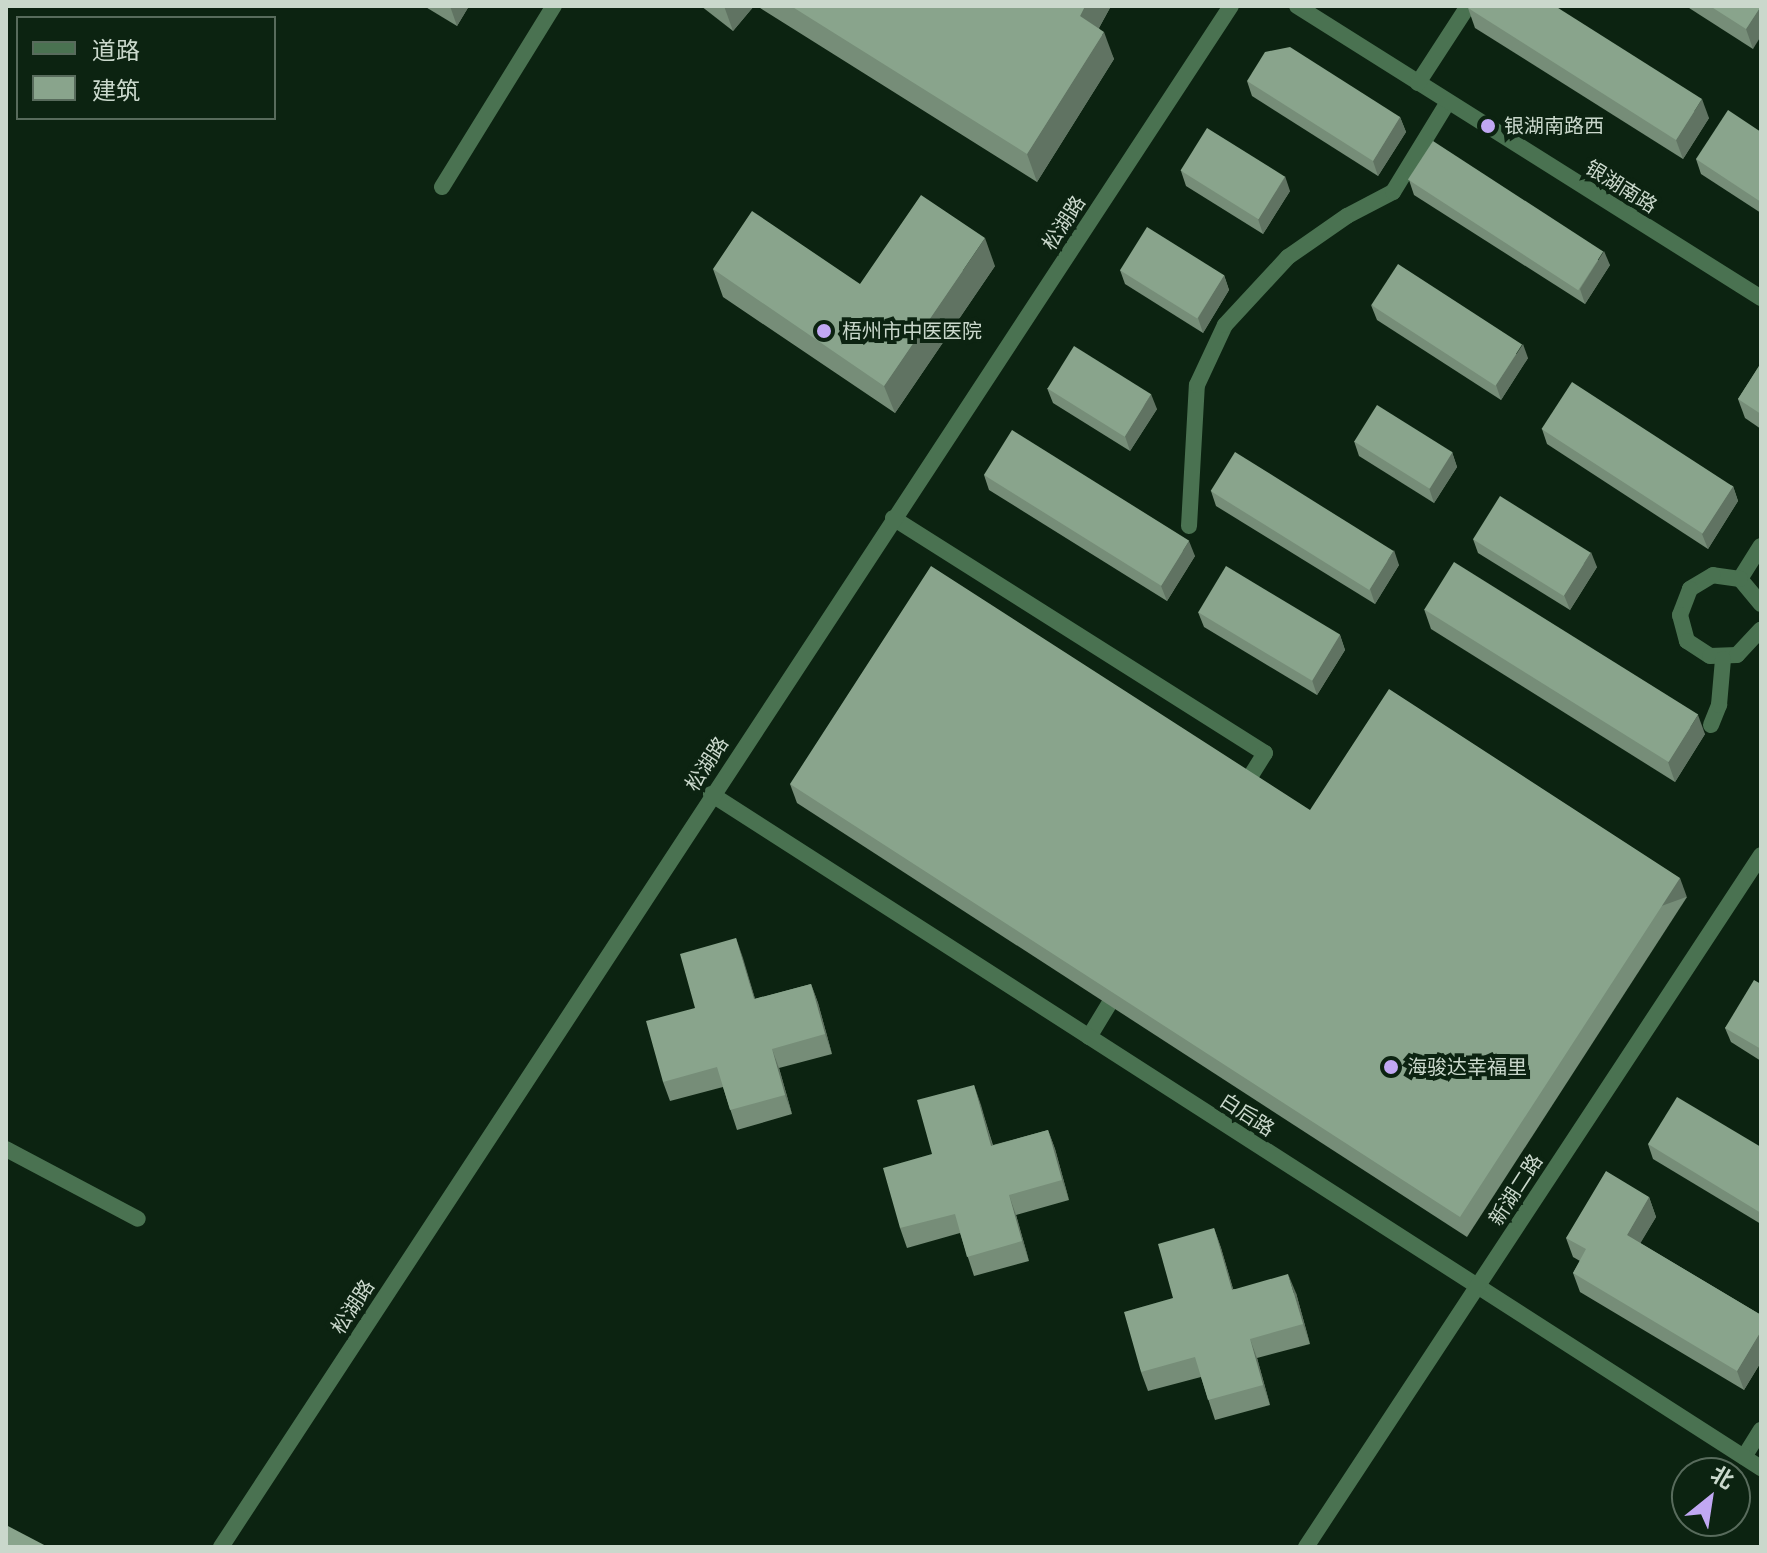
<!DOCTYPE html>
<meta charset="utf-8">
<style>
body{margin:0}
#map{position:relative;width:1767px;height:1553px;overflow:hidden;background:#0c2311;font-family:"DM Sans","Noto Sans SC",sans-serif}
div>[style]{position:absolute}
.service>*{height:16px;margin:-8px;padding:0 8px;transform-origin:8px;border-radius:8px;background:#4a7251}
.minor>*{height:16px;margin:-8px;padding:0 8px;transform-origin:8px;border-radius:8px;background:#4a7251}
.wall>*{inset:0;background:#768d78}
.shaded-wall>*{inset:0;background:#607362;transform-origin:0 0}
.building>*{inset:0;background:#89a48c;transform-origin:0 0}
.dots>*{width:22px;height:22px;translate:-50% -50%;box-sizing:border-box;border:4px solid #0c2311;border-radius:50%}
span{translate:-50% -50%;white-space:nowrap;text-align:center;line-height:1.15;-webkit-text-stroke:8px #0c2311;paint-order:stroke}
.poi-label{font-size:20px;color:#cad8cc}
.left{translate:0 -50%;text-align:left}
.street-label{font-size:20px;color:#cad8cc}
.frame{position:absolute;inset:0;border:8px solid #cad8cc;pointer-events:none}
.legend{position:absolute;left:16px;top:16px;width:260px;height:104px;box-sizing:border-box;background:#0c2311;border:2px solid #586b5c;margin:0;padding:10px 14px;list-style:none;font-size:24px;color:#cad8cc}
.legend li{display:flex;align-items:center;gap:16px;height:40px}
.legend b{width:40px;border:2px solid #586b5c}
.north{position:absolute;left:1671px;top:1457px;width:80px;height:80px;box-sizing:border-box;background:#0c2311;border:2px solid #586b5c;border-radius:50%;rotate:30deg;font-size:22px;font-weight:700;line-height:32px;text-align:center;color:#cad8cc}
.north::after{content:'';display:block;margin:auto;width:28px;height:36px;background:#c1a8f3;clip-path:polygon(50% 0,100% 100%,50% 72%,0 100%)}
</style>
<div id="map">
<div class="service">
<i style="left:442px;top:187px;width:213px;rotate:-58.3deg"></i>
<i style="left:893px;top:518px;width:440px;rotate:32.3deg"></i>
<i style="left:1265px;top:753px;width:36px;rotate:122deg"></i>
<i style="left:1189px;top:526px;width:141px;rotate:-86.8deg"></i>
<i style="left:1197px;top:385px;width:66px;rotate:-65deg"></i>
<i style="left:1225px;top:325px;width:93px;rotate:-47.2deg"></i>
<i style="left:1288px;top:257px;width:72px;rotate:-34.8deg"></i>
<i style="left:1347px;top:216px;width:52px;rotate:-27.6deg"></i>
<i style="left:1393px;top:192px;width:105px;rotate:-58.6deg"></i>
<i style="left:1740px;top:579px;width:39px;rotate:-58deg"></i>
<i style="left:1761px;top:604px;width:33px;rotate:-130deg"></i>
<i style="left:1740px;top:579px;width:27px;rotate:-172deg"></i>
<i style="left:1713px;top:575px;width:27px;rotate:149deg"></i>
<i style="left:1690px;top:589px;width:28px;rotate:111deg"></i>
<i style="left:1680px;top:615px;width:27px;rotate:75deg"></i>
<i style="left:1687px;top:641px;width:27px;rotate:33deg"></i>
<i style="left:1710px;top:656px;width:27px;rotate:-2deg"></i>
<i style="left:1737px;top:655px;width:35px;rotate:-47deg"></i>
<i style="left:1711px;top:725px;width:22px;rotate:-68deg"></i>
<i style="left:1719px;top:705px;width:46px;rotate:-85deg"></i>
<i style="left:1089px;top:1037px;width:60px;rotate:-58.7deg"></i>
<i style="left:6px;top:1149px;width:149px;rotate:27.9deg"></i>
<i style="left:1744px;top:1457px;width:32px;rotate:-58deg"></i>
</div>
<div class="minor">
<i style="left:1297px;top:6px;width:548px;rotate:32.18deg"></i>
<i style="left:1418px;top:83px;width:92px;rotate:-57deg"></i>
<i style="left:711px;top:794px;width:1248px;rotate:32.7deg"></i>
<i style="left:221px;top:1547px;width:1842px;rotate:-56.76deg"></i>
<i style="left:1306px;top:1547px;width:828px;rotate:-56.67deg"></i>
</div>
<div class="wall">
<i style="clip-path:polygon(424px 6px,469px 6px,457px 26px)"></i>
<i style="clip-path:polygon(701px 6px,754px 6px,733px 31px)"></i>
<i style="clip-path:polygon(757px 6px,1111px 6px,1099px 28px,1114px 59px,1037px 182px)"></i>
<i style="clip-path:polygon(1686px 6px,1761px 6px,1753px 49px)"></i>
<i style="clip-path:polygon(1468px 8px,1709px 118px,1683px 159px,1475px 28px)"></i>
<i style="clip-path:polygon(1247px 81px,1400px 117px,1406px 132px,1378px 176px,1252px 96px)"></i>
<i style="clip-path:polygon(1761px 132px,1761px 213px,1701px 174px,1696px 159px)"></i>
<i style="clip-path:polygon(1181px 171px,1290px 191px,1263px 234px,1186px 186px)"></i>
<i style="clip-path:polygon(1409px 180px,1610px 265px,1585px 304px,1414px 195px)"></i>
<i style="clip-path:polygon(995px 266px,895px 413px,723px 297px,713px 269px,860px 284px)"></i>
<i style="clip-path:polygon(1120px 270px,1224px 275px,1229px 290px,1203px 333px,1125px 284px)"></i>
<i style="clip-path:polygon(1371px 305px,1528px 358px,1501px 400px,1377px 320px)"></i>
<i style="clip-path:polygon(1761px 363px,1761px 429px,1745px 418px,1738px 399px)"></i>
<i style="clip-path:polygon(1047px 388px,1157px 409px,1130px 451px,1053px 403px)"></i>
<i style="clip-path:polygon(1542px 429px,1733px 486px,1738px 501px,1708px 549px,1547px 444px)"></i>
<i style="clip-path:polygon(1354px 441px,1452px 452px,1457px 467px,1434px 503px,1359px 456px)"></i>
<i style="clip-path:polygon(984px 475px,1195px 556px,1167px 601px,989px 490px)"></i>
<i style="clip-path:polygon(1211px 491px,1399px 565px,1375px 604px,1216px 506px)"></i>
<i style="clip-path:polygon(1473px 539px,1597px 567px,1570px 610px,1478px 553px)"></i>
<i style="clip-path:polygon(1424px 609px,1705px 734px,1675px 782px,1431px 629px)"></i>
<i style="clip-path:polygon(1198px 612px,1340px 635px,1345px 650px,1317px 695px,1204px 627px)"></i>
<i style="clip-path:polygon(790px 784px,1687px 897px,1467px 1237px,797px 803px)"></i>
<i style="clip-path:polygon(736px 938px,755px 999px,811px 984px,818px 1003px,832px 1054px,779px 1068px,792px 1114px,737px 1130px,723px 1087px,670px 1101px,663px 1082px,695px 1008px)"></i>
<i style="clip-path:polygon(1761px 984px,1761px 1061px,1731px 1042px,1725px 1028px)"></i>
<i style="clip-path:polygon(974px 1085px,993px 1145px,1048px 1130px,1055px 1149px,1069px 1200px,1016px 1215px,1029px 1261px,974px 1276px,960px 1233px,907px 1248px,900px 1228px,932px 1154px)"></i>
<i style="clip-path:polygon(1648px 1144px,1761px 1147px,1761px 1224px,1653px 1159px)"></i>
<i style="clip-path:polygon(1649px 1197px,1656px 1217px,1640px 1243px,1761px 1315px,1761px 1362px,1744px 1390px,1580px 1292px,1573px 1273px,1580px 1261px,1573px 1257px,1566px 1238px)"></i>
<i style="clip-path:polygon(1214px 1228px,1221px 1248px,1233px 1289px,1296px 1293px,1310px 1344px,1257px 1358px,1270px 1405px,1215px 1420px,1201px 1377px,1148px 1391px,1141px 1372px,1173px 1298px)"></i>
</div>
<div class="shaded-wall">
<i style="clip-path:polygon(450px 6px,469px 6px,457px 26px)"></i>
<i style="clip-path:polygon(724px 6px,754px 6px,733px 31px)"></i>
<i style="clip-path:polygon(1085px 6px,1111px 6px,1090px 44px,1080px 16px)"></i>
<i style="clip-path:polygon(1761px 6px,1761px 36px,1753px 49px,1746px 29px)"></i>
<i style="clip-path:polygon(1104px 32px,1114px 59px,1037px 182px,1027px 154px)"></i>
<i style="clip-path:polygon(1702px 99px,1709px 118px,1683px 159px,1676px 140px)"></i>
<i style="clip-path:polygon(1400px 117px,1406px 132px,1378px 176px,1373px 161px)"></i>
<i style="clip-path:polygon(1285px 176px,1290px 191px,1263px 234px,1258px 219px)"></i>
<i style="clip-path:polygon(985px 238px,995px 266px,895px 413px,884px 386px)"></i>
<i style="clip-path:polygon(1604px 251px,1610px 265px,1585px 304px,1580px 289px)"></i>
<i style="clip-path:polygon(1224px 275px,1229px 290px,1203px 333px,1198px 318px)"></i>
<i style="clip-path:polygon(1523px 344px,1528px 358px,1501px 400px,1496px 385px)"></i>
<i style="clip-path:polygon(1151px 394px,1157px 409px,1130px 451px,1125px 436px)"></i>
<i style="clip-path:polygon(1452px 452px,1457px 467px,1434px 503px,1429px 488px)"></i>
<i style="clip-path:polygon(1733px 486px,1738px 501px,1708px 549px,1702px 534px)"></i>
<i style="clip-path:polygon(1189px 541px,1195px 556px,1167px 601px,1161px 586px)"></i>
<i style="clip-path:polygon(1394px 550px,1399px 565px,1375px 604px,1370px 589px)"></i>
<i style="clip-path:polygon(1591px 552px,1597px 567px,1570px 610px,1564px 595px)"></i>
<i style="clip-path:polygon(1340px 635px,1345px 650px,1317px 695px,1312px 680px)"></i>
<i style="clip-path:polygon(1698px 715px,1705px 734px,1675px 782px,1668px 762px)"></i>
<i style="left:1680px;top:878px;width:20px;height:404px;rotate:70deg"></i>
<i style="clip-path:polygon(736px 938px,743px 958px,761px 1019px,754px 999px)"></i>
<i style="clip-path:polygon(811px 984px,818px 1003px,832px 1054px,825px 1034px)"></i>
<i style="clip-path:polygon(772px 1049px,779px 1068px,792px 1114px,785px 1095px)"></i>
<i style="clip-path:polygon(974px 1085px,981px 1105px,998px 1165px,991px 1146px)"></i>
<i style="clip-path:polygon(1048px 1130px,1055px 1149px,1069px 1200px,1062px 1180px)"></i>
<i style="clip-path:polygon(1009px 1195px,1016px 1215px,1029px 1261px,1022px 1241px)"></i>
<i style="clip-path:polygon(1649px 1197px,1656px 1217px,1634px 1254px,1627px 1235px)"></i>
<i style="clip-path:polygon(1214px 1228px,1221px 1248px,1239px 1309px,1232px 1290px)"></i>
<i style="clip-path:polygon(1288px 1274px,1296px 1293px,1310px 1344px,1303px 1324px)"></i>
<i style="clip-path:polygon(1761px 1331px,1761px 1362px,1744px 1390px,1737px 1371px)"></i>
<i style="clip-path:polygon(1250px 1339px,1257px 1358px,1270px 1405px,1263px 1385px)"></i>
</div>
<div class="building">
<i style="clip-path:polygon(791px 6px,1085px 6px,1080px 16px,1104px 32px,1027px 154px)"></i>
<i style="clip-path:polygon(1469px 6px,1555px 6px,1702px 99px,1676px 140px,1468px 8px)"></i>
<i style="clip-path:polygon(1710px 6px,1761px 6px,1746px 29px)"></i>
<i style="clip-path:polygon(1290px 47px,1400px 117px,1373px 161px,1247px 81px,1265px 52px)"></i>
<i style="clip-path:polygon(1728px 110px,1761px 132px,1761px 202px,1696px 159px)"></i>
<i style="left:1207px;top:128px;width:92px;height:50px;rotate:32deg"></i>
<i style="left:1433px;top:141px;width:203px;height:46px;rotate:33deg"></i>
<i style="clip-path:polygon(921px 195px,985px 238px,884px 386px,713px 269px,752px 211px,860px 284px)"></i>
<i style="left:1147px;top:227px;width:91px;height:51px;rotate:32deg"></i>
<i style="left:1398px;top:264px;width:148px;height:49px;rotate:33deg"></i>
<i style="left:1074px;top:346px;width:91px;height:50px;rotate:32deg"></i>
<i style="clip-path:polygon(1761px 363px,1761px 414px,1738px 399px)"></i>
<i style="left:1572px;top:382px;width:192px;height:56px;rotate:33deg"></i>
<i style="left:1377px;top:405px;width:89px;height:43px;rotate:32deg"></i>
<i style="left:1012px;top:430px;width:209px;height:53px;rotate:32deg"></i>
<i style="left:1235px;top:452px;width:187px;height:46px;rotate:32deg"></i>
<i style="left:1500px;top:496px;width:107px;height:51px;rotate:32deg"></i>
<i style="left:1454px;top:562px;width:288px;height:56px;rotate:32deg"></i>
<i style="clip-path:polygon(931px 566px,1310px 810px,1389px 689px,1680px 878px,1460px 1217px,790px 784px)"></i>
<i style="left:1226px;top:566px;width:133px;height:54px;rotate:31deg"></i>
<i style="clip-path:polygon(736px 938px,754px 999px,811px 984px,825px 1034px,772px 1049px,785px 1095px,730px 1110px,717px 1067px,663px 1082px,646px 1021px,695px 1008px,680px 954px)"></i>
<i style="clip-path:polygon(1754px 980px,1761px 984px,1761px 1049px,1725px 1028px)"></i>
<i style="clip-path:polygon(974px 1085px,991px 1146px,1048px 1130px,1062px 1180px,1009px 1195px,1022px 1241px,967px 1257px,955px 1214px,900px 1228px,883px 1168px,932px 1154px,917px 1100px)"></i>
<i style="clip-path:polygon(1677px 1097px,1761px 1147px,1761px 1213px,1648px 1144px)"></i>
<i style="clip-path:polygon(1606px 1171px,1649px 1197px,1627px 1235px,1761px 1315px,1761px 1331px,1737px 1371px,1573px 1273px,1586px 1249px,1566px 1238px)"></i>
<i style="clip-path:polygon(1214px 1228px,1232px 1290px,1288px 1274px,1303px 1324px,1250px 1339px,1263px 1385px,1208px 1400px,1195px 1357px,1141px 1372px,1124px 1312px,1173px 1298px,1158px 1244px)"></i>
<i style="clip-path:polygon(6px 1525px,48px 1547px,6px 1547px)"></i>
</div>
<div class="dots">
<i style="left:1488px;top:126px;background:#c1a8f3"></i>
<i style="left:824px;top:331px;background:#c1a8f3"></i>
<i style="left:1391px;top:1067px;background:#c1a8f3"></i>
</div>
<div class="poi-label">
<span class="left" style="left:1504px;top:126px">银湖南路西</span>
<span class="left" style="left:842px;top:331px">梧州市中医医院</span>
<span class="left" style="left:1407px;top:1067px">海骏达幸福里</span>
</div>
<div class="street-label">
<span style="left:1621px;top:187px;rotate:32deg">银湖南路</span>
<span style="left:1064px;top:223px;rotate:-57deg">松湖路</span>
<span style="left:707px;top:764px;rotate:-57deg">松湖路</span>
<span style="left:1247px;top:1115px;rotate:33deg">白后路</span>
<span style="left:1516px;top:1190px;rotate:-57deg">新湖二路</span>
<span style="left:353px;top:1307px;rotate:-57deg">松湖路</span>
</div>
<div class="frame"></div>
<ul class="legend">
<li><b style="height:10px;background:#4a7251"></b>道路</li>
<li><b style="height:22px;background:#89a48c"></b>建筑</li>
</ul>
<div class="north">北</div>
</div>
